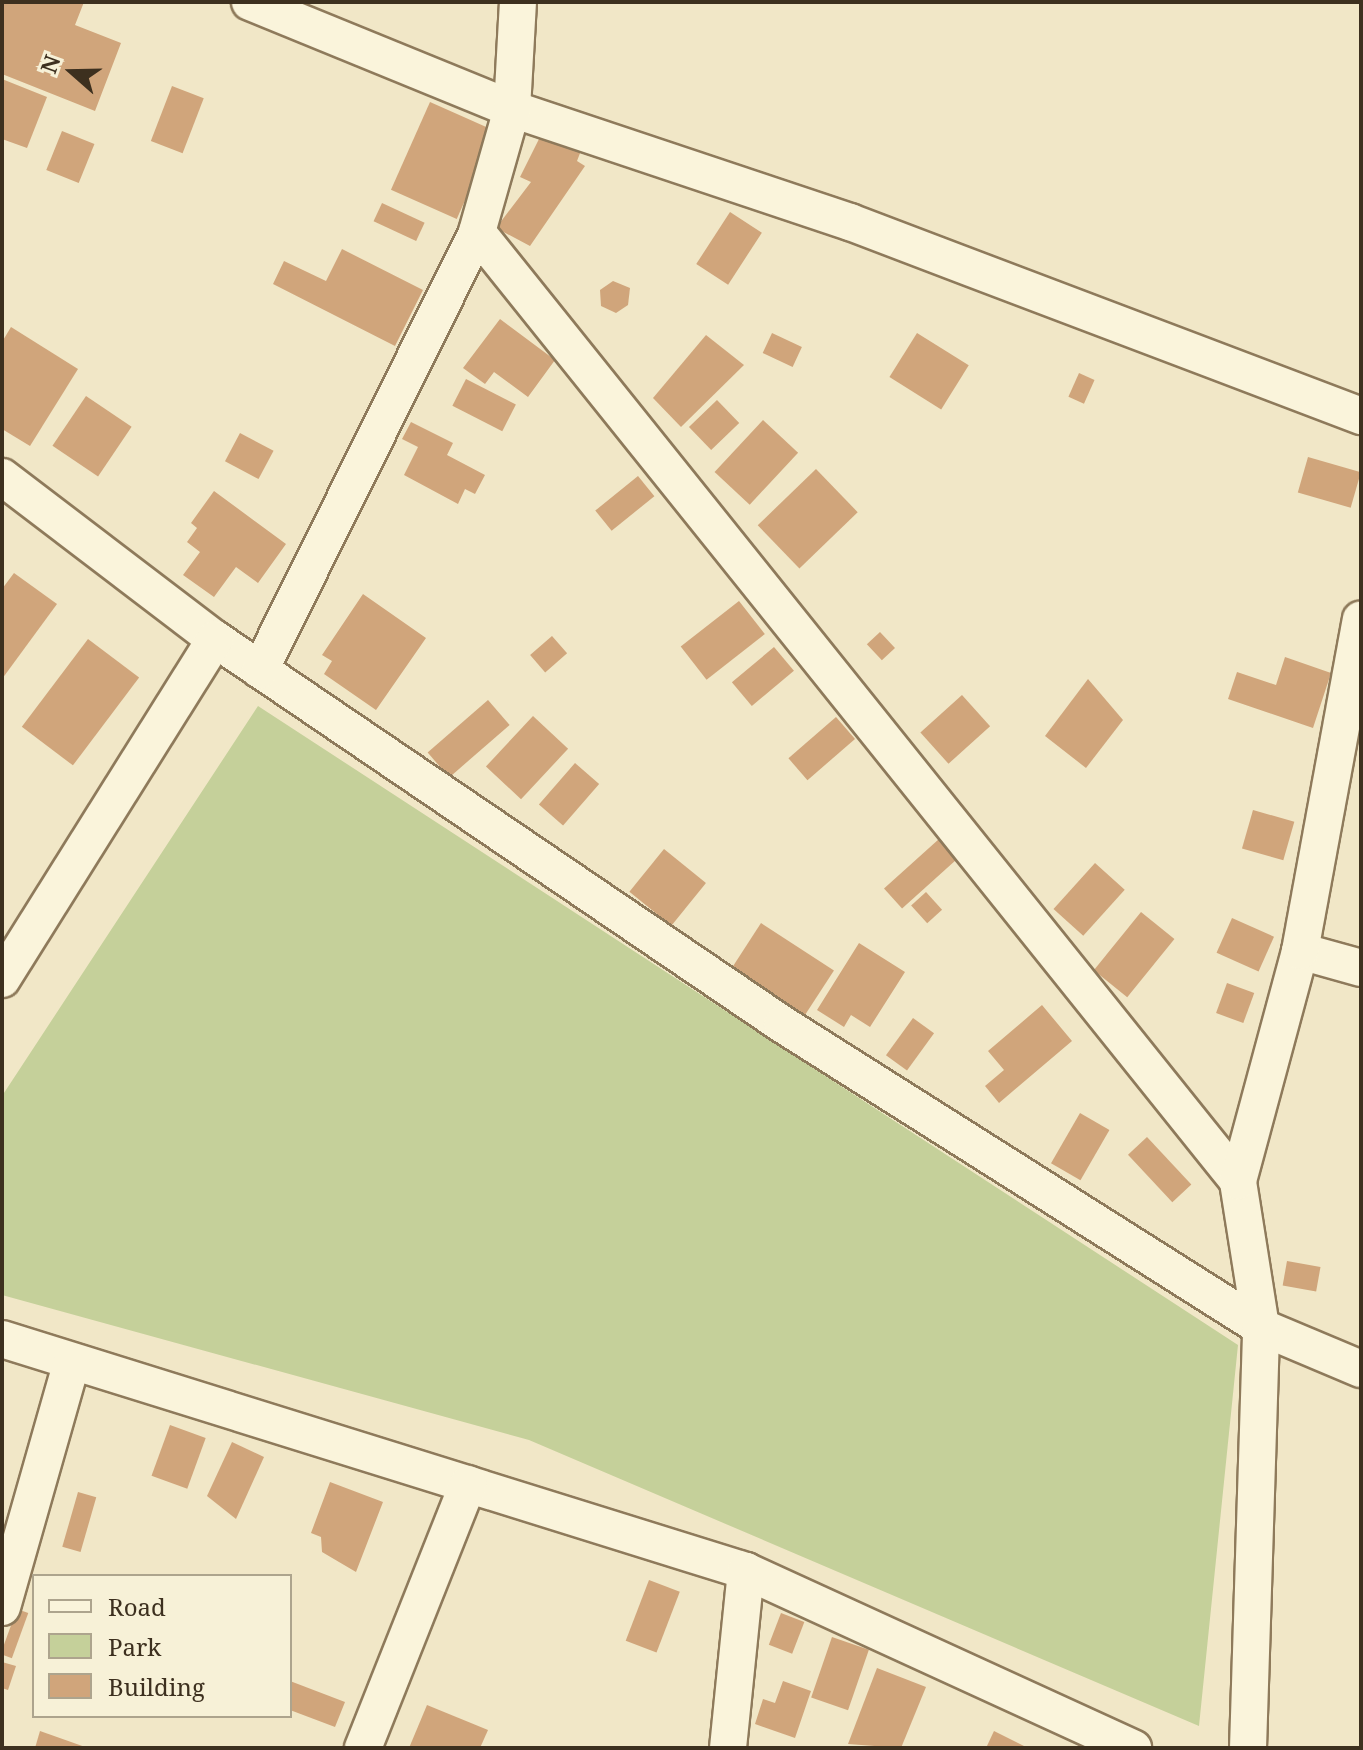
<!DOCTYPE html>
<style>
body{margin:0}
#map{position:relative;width:1363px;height:1750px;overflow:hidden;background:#f1e7c7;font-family:"Noto Serif",serif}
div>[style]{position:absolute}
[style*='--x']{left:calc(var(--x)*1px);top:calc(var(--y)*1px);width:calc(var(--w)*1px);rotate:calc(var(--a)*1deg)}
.green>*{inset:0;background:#c5d09a}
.building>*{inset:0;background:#d0a57b;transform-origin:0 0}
.roads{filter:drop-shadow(2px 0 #8e7a5b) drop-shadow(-2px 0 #8e7a5b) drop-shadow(0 2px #8e7a5b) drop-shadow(0 -2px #8e7a5b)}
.street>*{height:36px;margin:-18px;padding:0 18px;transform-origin:18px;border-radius:18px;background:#faf4db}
span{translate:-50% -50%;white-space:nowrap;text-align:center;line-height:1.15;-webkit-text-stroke:6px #f7f1d7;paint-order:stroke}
.frame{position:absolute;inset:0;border:4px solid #3d301f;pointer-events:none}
.legend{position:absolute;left:32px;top:1574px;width:260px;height:144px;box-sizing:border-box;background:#f7f1d7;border:2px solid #ada48d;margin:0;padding:10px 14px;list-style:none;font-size:24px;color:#3d301f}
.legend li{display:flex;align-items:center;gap:16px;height:40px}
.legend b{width:40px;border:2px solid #ada48d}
.north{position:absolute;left:32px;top:32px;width:80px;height:80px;-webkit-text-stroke:6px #f7f1d7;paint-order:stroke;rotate:290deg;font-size:22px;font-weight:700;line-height:32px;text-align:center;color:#3d301f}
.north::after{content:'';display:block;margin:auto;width:28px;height:36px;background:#3d301f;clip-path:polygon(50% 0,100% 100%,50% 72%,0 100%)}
</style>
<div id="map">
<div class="green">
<div style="clip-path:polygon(258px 706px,1238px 1345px,1199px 1726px,529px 1440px,2px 1295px,2px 1096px)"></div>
</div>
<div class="building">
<div style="clip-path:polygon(2px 2px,84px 2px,75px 25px,121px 43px,95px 111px,2px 74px)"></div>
<div style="clip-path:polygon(2px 79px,47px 97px,27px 148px,2px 139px)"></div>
<div style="left:172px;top:86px;width:34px;height:59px;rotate:21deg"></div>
<div style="left:430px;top:102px;width:72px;height:96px;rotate:24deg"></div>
<div style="left:62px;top:131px;width:35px;height:42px;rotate:22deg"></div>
<div style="clip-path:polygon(542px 133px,582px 148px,577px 161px,585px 166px,530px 246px,496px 228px,531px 182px,520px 177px)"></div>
<div style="left:382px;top:203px;width:47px;height:20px;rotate:25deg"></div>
<div style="left:730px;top:212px;width:38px;height:62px;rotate:33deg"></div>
<div style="clip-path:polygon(342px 249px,423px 290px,395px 346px,273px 284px,284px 261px,326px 281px)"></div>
<div style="clip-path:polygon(613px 281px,630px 288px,628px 305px,616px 313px,601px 306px,600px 290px)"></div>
<div style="clip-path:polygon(500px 319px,555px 360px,528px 397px,494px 372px,485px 384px,463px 368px)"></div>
<div style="clip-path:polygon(11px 327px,78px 369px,30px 446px,2px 429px,2px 342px)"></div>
<div style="left:772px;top:333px;width:33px;height:22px;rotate:25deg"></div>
<div style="left:917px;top:333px;width:61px;height:52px;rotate:32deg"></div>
<div style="clip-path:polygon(706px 335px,744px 365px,681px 427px,653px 398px)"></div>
<div style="left:1079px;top:373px;width:17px;height:26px;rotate:24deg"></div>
<div style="left:466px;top:379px;width:56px;height:30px;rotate:27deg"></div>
<div style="left:86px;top:396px;width:55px;height:60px;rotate:34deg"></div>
<div style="left:717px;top:400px;width:32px;height:39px;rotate:46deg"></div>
<div style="left:763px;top:420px;width:48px;height:71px;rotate:43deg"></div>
<div style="clip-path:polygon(411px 422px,453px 443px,447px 455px,485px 475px,475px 494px,465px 489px,458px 504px,404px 475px,418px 447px,402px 439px)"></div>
<div style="left:240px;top:433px;width:38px;height:32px;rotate:28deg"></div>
<div style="left:1308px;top:457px;width:55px;height:37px;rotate:16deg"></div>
<div style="left:816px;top:469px;width:60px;height:81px;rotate:46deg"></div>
<div style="left:638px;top:476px;width:26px;height:55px;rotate:51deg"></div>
<div style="clip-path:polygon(214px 491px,286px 544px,258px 583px,236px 567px,214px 597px,183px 575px,200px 552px,187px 542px,197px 528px,191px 523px)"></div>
<div style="clip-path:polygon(14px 573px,57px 604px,2px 679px,2px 589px)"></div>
<div style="clip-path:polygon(363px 594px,426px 638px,376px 710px,324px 674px,332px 661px,322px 655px)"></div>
<div style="left:739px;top:601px;width:42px;height:74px;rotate:52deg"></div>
<div style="left:880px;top:632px;width:22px;height:18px;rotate:47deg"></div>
<div style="left:552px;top:636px;width:23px;height:29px;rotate:49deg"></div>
<div style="left:88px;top:639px;width:64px;height:110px;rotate:37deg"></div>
<div style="left:774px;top:647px;width:31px;height:55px;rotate:50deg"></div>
<div style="clip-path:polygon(1285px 657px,1331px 673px,1313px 728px,1228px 699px,1237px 672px,1276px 685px)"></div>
<div style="clip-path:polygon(1088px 679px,1123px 720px,1086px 768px,1045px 736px)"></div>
<div style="left:962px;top:695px;width:42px;height:56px;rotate:48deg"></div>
<div style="left:488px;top:700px;width:33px;height:80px;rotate:49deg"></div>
<div style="left:533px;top:716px;width:48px;height:69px;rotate:43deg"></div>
<div style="left:836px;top:717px;width:29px;height:63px;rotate:49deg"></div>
<div style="left:575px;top:763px;width:32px;height:55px;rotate:41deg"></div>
<div style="left:1253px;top:810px;width:43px;height:40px;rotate:16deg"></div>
<div style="left:939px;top:839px;width:27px;height:74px;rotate:48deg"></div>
<div style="left:664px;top:849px;width:54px;height:55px;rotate:39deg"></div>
<div style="left:1095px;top:863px;width:40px;height:62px;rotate:42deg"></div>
<div style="left:926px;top:892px;width:24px;height:20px;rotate:48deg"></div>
<div style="left:1141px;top:912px;width:43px;height:75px;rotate:39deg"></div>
<div style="left:1232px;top:918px;width:46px;height:38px;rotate:24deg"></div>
<div style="left:761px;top:923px;width:87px;height:55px;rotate:33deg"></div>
<div style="clip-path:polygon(859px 943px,905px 972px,870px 1027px,851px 1015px,844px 1027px,817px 1010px)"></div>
<div style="left:1227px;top:983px;width:29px;height:32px;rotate:20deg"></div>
<div style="clip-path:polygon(1042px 1005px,1072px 1041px,999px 1103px,985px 1086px,1004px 1070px,988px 1051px)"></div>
<div style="left:913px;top:1018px;width:26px;height:46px;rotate:36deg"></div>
<div style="left:1080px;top:1113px;width:34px;height:58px;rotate:30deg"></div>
<div style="left:1147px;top:1137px;width:65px;height:26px;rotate:47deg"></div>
<div style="left:1287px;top:1261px;width:34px;height:25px;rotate:10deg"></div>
<div style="left:170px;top:1425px;width:38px;height:54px;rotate:20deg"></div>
<div style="clip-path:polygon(232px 1442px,264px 1457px,236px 1519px,207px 1496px)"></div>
<div style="clip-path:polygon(330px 1482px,383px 1502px,356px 1572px,322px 1552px,321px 1537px,311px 1533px)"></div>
<div style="left:78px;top:1492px;width:19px;height:57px;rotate:16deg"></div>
<div style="left:649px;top:1580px;width:33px;height:65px;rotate:21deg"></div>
<div style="left:17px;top:1609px;width:12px;height:48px;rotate:20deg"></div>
<div style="left:781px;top:1613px;width:25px;height:34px;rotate:21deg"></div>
<div style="left:832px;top:1637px;width:39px;height:64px;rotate:19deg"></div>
<div style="clip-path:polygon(2px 1662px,16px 1666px,8px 1690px,2px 1688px)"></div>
<div style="clip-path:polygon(877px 1668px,926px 1687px,901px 1748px,848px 1744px)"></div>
<div style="clip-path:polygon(290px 1681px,345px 1702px,335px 1727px,290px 1710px)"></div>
<div style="clip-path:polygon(783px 1681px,811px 1691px,795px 1738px,755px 1724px,763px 1699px,775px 1703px)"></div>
<div style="clip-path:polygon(427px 1705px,488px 1730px,480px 1748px,409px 1748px)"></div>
<div style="clip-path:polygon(40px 1731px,88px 1748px,35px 1748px)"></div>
<div style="clip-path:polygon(994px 1731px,1028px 1748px,986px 1748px)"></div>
</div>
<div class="roads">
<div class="street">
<div style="--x:250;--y:2;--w:283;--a:22.2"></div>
<div style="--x:512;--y:109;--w:356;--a:18.5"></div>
<div style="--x:850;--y:222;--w:547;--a:20.79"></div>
<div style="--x:477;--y:232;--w:1216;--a:51.27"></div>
<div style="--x:2;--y:477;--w:268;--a:37.3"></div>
<div style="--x:215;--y:639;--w:685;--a:34.18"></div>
<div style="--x:782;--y:1024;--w:567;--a:32.32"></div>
<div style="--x:1261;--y:1327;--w:108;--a:22.8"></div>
<div style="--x:260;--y:670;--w:489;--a:-63.6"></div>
<div style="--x:477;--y:232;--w:128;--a:-74.1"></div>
<div style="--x:512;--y:109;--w:107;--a:-86.8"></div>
<div style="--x:1300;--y:951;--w:63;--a:15.6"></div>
<div style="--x:2;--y:979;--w:401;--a:-57.9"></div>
<div style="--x:2;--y:1339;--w:779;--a:17.32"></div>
<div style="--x:746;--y:1571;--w:426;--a:24.6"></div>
<div style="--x:2;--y:1607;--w:255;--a:-74.1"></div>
<div style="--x:363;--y:1748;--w:284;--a:-68.3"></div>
<div style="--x:728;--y:1748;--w:178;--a:-84.2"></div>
<div style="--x:1248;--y:1748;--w:421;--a:-88.2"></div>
<div style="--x:1261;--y:1327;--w:148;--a:-99"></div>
<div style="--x:1238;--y:1181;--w:238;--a:-74.9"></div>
<div style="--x:1300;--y:951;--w:337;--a:-79.6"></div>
</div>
</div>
<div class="frame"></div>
<ul class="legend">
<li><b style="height:10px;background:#faf4db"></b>Road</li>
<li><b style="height:22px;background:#c5d09a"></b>Park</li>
<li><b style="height:22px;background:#d0a57b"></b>Building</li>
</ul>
<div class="north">N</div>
</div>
